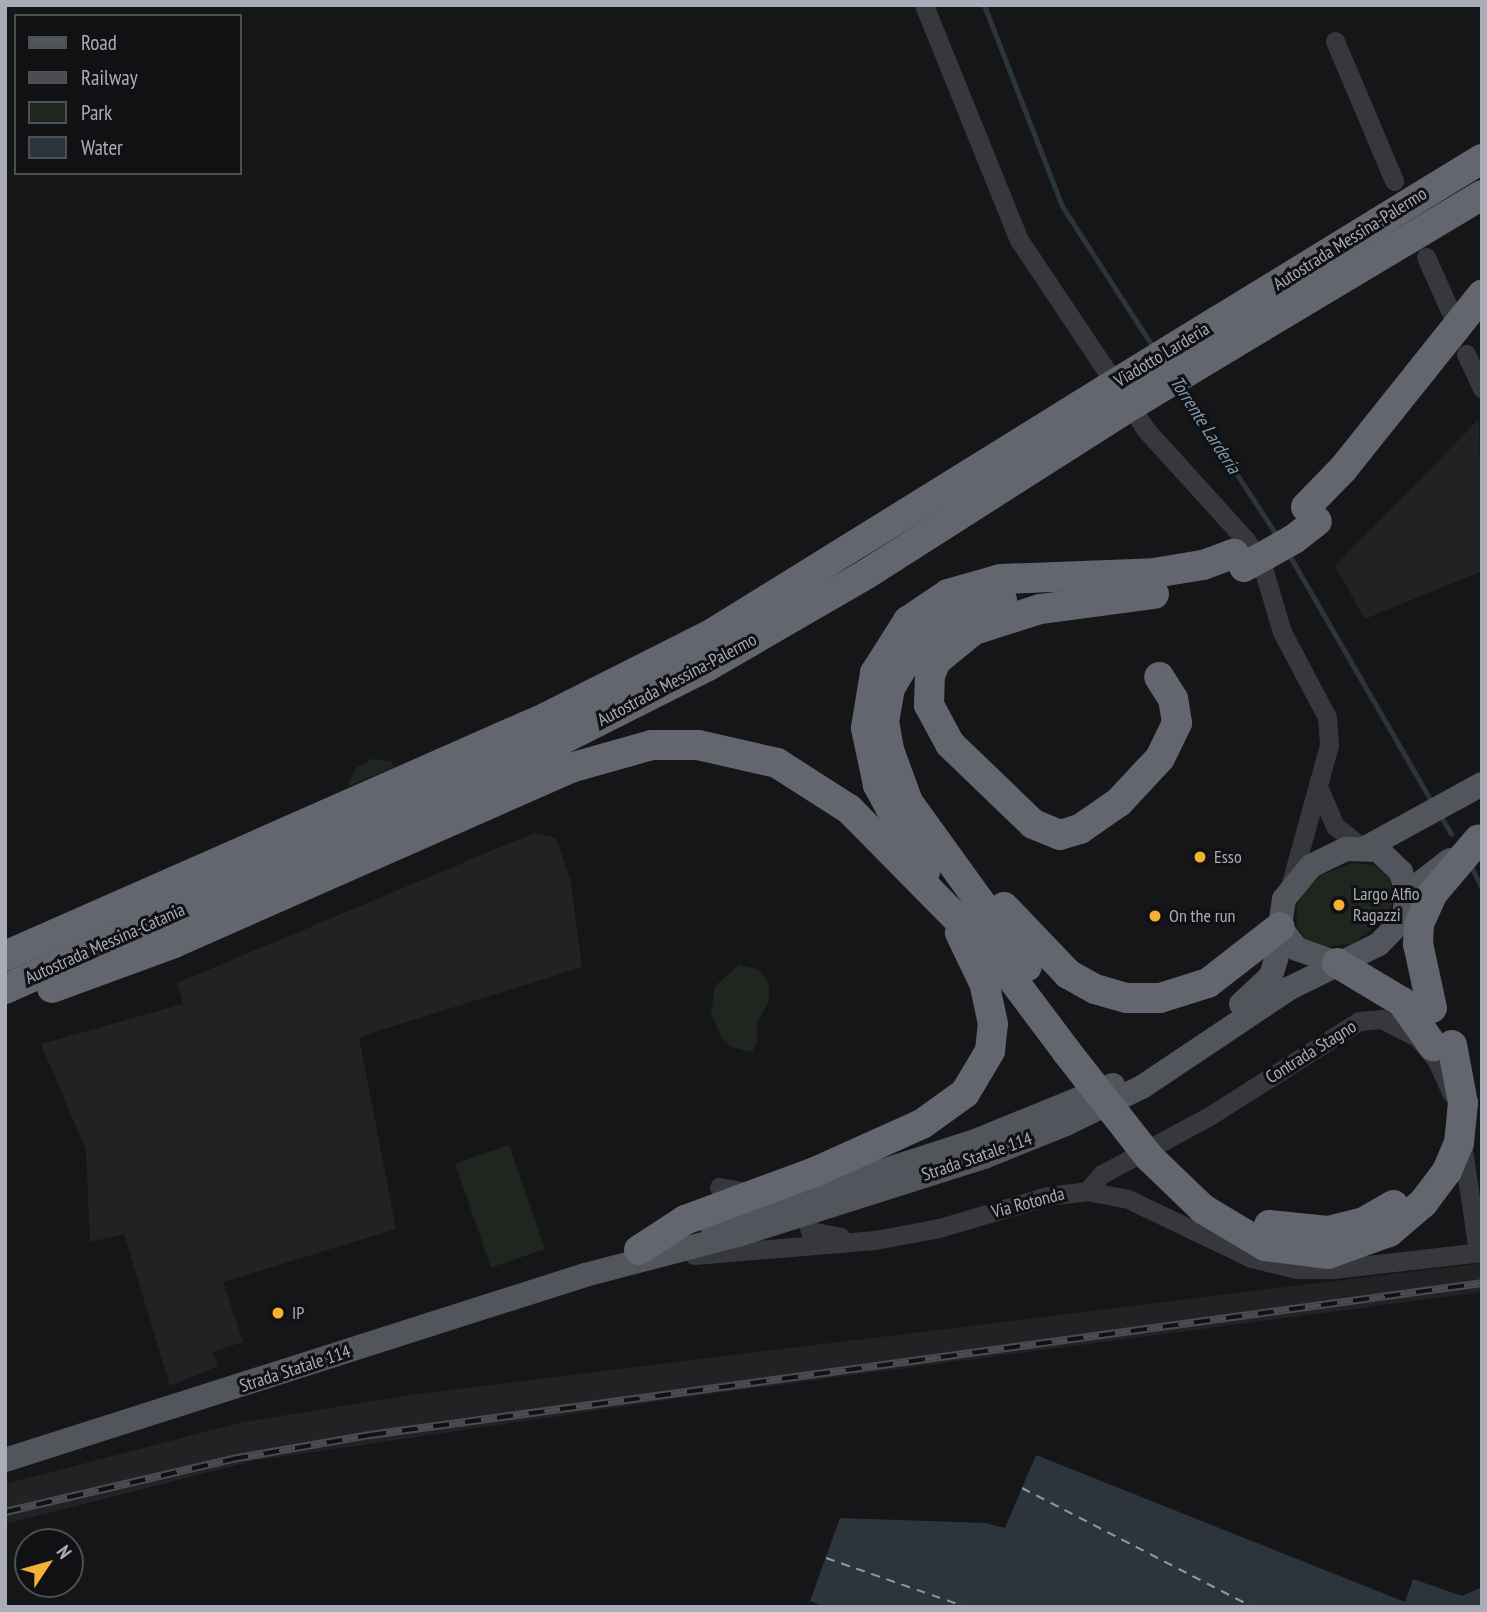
<!DOCTYPE html>
<style>
body{margin:0}
#map{position:relative;width:1487px;height:1612px;overflow:hidden;background:#161618;font-family:"PT Sans Narrow",sans-serif}
div>[style]{position:absolute}
[style*='--x']{left:calc(var(--x)*1px);top:calc(var(--y)*1px);width:calc(var(--w)*1px);rotate:calc(var(--a)*1deg)}
.built>*{inset:0;background:#222225}
.green>*{inset:0;background:#1e261f;transform-origin:0 0}
.water>*{inset:0;background:#2c353c}
.stream>*{height:5px;margin:-2.5px;padding:0 2.5px;transform-origin:2.5px;border-radius:2.5px;background:#2c353c}
.ferry>*{height:2px;margin-top:-1px;transform-origin:0;background:repeating-linear-gradient(90deg,#7f9bb3 0 9px,transparent 0 16px)}
.minor>*{height:19px;margin:-9.5px;padding:0 9.5px;transform-origin:9.5px;border-radius:9.5px;background:#37383d}
.major>*{height:24px;margin:-12px;padding:0 12px;transform-origin:12px;border-radius:12px;background:#53555c}
.highway>*{height:30px;margin:-15px;padding:0 15px;transform-origin:15px;border-radius:15px;background:#63666e}
.rail>*{height:8px;margin-top:-4px;transform-origin:0;background:repeating-linear-gradient(90deg,#111113 0 16px,#4a4c52 0 32px);box-sizing:border-box;border-block:2px solid #4a4c52}
.highway-bridge>*{height:30px;margin:-15px;padding:0 15px;transform-origin:15px;border-radius:15px;background:#63666e}
.dots>*{width:19px;height:19px;translate:-50% -50%;box-sizing:border-box;border:4px solid #111113;border-radius:50%}
span{translate:-50% -50%;white-space:nowrap;text-align:center;line-height:1.15;-webkit-text-stroke:6px #111113;paint-order:stroke}
.street-label{font-size:18px;color:#a8adb8}
.poi-label{font-size:18px;color:#a8adb8}
.left{translate:0 -50%;text-align:left}
.water-label{font-size:19px;color:#7f9bb3;font-style:italic}
.frame{position:absolute;inset:0;border:7px solid #a8adb8;pointer-events:none}
.legend{position:absolute;left:14px;top:14px;width:228px;height:161px;box-sizing:border-box;background:#111113;border:2px solid #4d4f55;margin:0;padding:9px 12px;list-style:none;font-size:21px;color:#a8adb8}
.legend li{display:flex;align-items:center;gap:14px;height:35px}
.legend b{width:35px;border:2px solid #4d4f55}
.north{position:absolute;left:14px;top:1528px;width:70px;height:70px;box-sizing:border-box;background:#111113;border:2px solid #4d4f55;border-radius:50%;rotate:54deg;font-size:19px;font-weight:700;line-height:28px;text-align:center;color:#a8adb8}
.north::after{content:'';display:block;margin:auto;width:24px;height:32px;background:#f2b134;clip-path:polygon(50% 0,100% 100%,50% 72%,0 100%)}
</style>
<div id="map">
<div class="built">
<div style="clip-path:polygon(1479px 419px,1482px 571px,1365px 619px,1335px 566px)"></div>
<div style="clip-path:polygon(534px 833px,556px 838px,571px 883px,582px 967px,359px 1037px,396px 1229px,223px 1282px,243px 1342px,212px 1352px,218px 1366px,170px 1386px,124px 1234px,90px 1242px,86px 1150px,41px 1044px,183px 1004px,177px 983px)"></div>
<div style="clip-path:polygon(1482px 1263px,1482px 1292px,710px 1394px,253px 1461px,5px 1524px,5px 1484px,243px 1422px,416px 1394px)"></div>
</div>
<div class="green">
<div style="clip-path:polygon(372px 759px,391px 761px,394px 767px,347px 787px,356px 768px)"></div>
<div style="clip-path:polygon(1352px 863px,1373px 865px,1390px 879px,1393px 902px,1387px 916px,1354px 943px,1327px 947px,1307px 941px,1296px 925px,1297px 905px,1305px 890px,1316px 877px)"></div>
<div style="clip-path:polygon(739px 965px,757px 969px,769px 983px,769px 1001px,757px 1023px,757px 1042px,752px 1052px,731px 1047px,722px 1039px,711px 1013px,715px 986px)"></div>
<div style="left:509px;top:1145px;width:110px;height:57px;rotate:71deg"></div>
</div>
<div class="water">
<div style="clip-path:polygon(1036px 1455px,1405px 1602px,1413px 1579px,1462px 1596px,1482px 1587px,1482px 1607px,825px 1607px,810px 1601px,840px 1518px,986px 1523px,1005px 1528px)"></div>
</div>
<div class="stream">
<div style="--x:984;--y:5;--w:216;--a:68.8"></div>
<div style="--x:1062;--y:206;--w:170;--a:57.2"></div>
<div style="--x:1179;--y:386;--w:179;--a:56.8"></div>
<div style="--x:1288;--y:553;--w:288;--a:60"></div>
<div style="--x:1439;--y:813;--w:24;--a:60"></div>
<div style="--x:1470;--y:864;--w:28;--a:64"></div>
</div>
<div class="ferry">
<div style="--x:1022;--y:1488;--w:260;--a:27.3"></div>
<div style="--x:826;--y:1558;--w:148;--a:19.3"></div>
</div>
<div class="minor">
<div style="--x:924;--y:5;--w:253;--a:68"></div>
<div style="--x:1019;--y:240;--w:230;--a:56.2"></div>
<div style="--x:1147;--y:431;--w:147;--a:47.8"></div>
<div style="--x:1246;--y:540;--w:33;--a:59"></div>
<div style="--x:1263;--y:568;--w:67;--a:73.5"></div>
<div style="--x:1282;--y:632;--w:96;--a:62.1"></div>
<div style="--x:1327;--y:717;--w:28;--a:86"></div>
<div style="--x:1329;--y:745;--w:147;--a:105.4"></div>
<div style="--x:1335;--y:41;--w:152;--a:67.1"></div>
<div style="--x:1426;--y:257;--w:61;--a:65.9"></div>
<div style="--x:1466;--y:354;--w:38;--a:65"></div>
<div style="--x:1319;--y:789;--w:40;--a:66.6"></div>
<div style="--x:1335;--y:826;--w:34;--a:38"></div>
<div style="--x:1462;--y:1143;--w:110;--a:81.6"></div>
<div style="--x:719;--y:1187;--w:36;--a:10"></div>
<div style="--x:1087;--y:1191;--w:23;--a:-49"></div>
<div style="--x:1102;--y:1174;--w:124;--a:-28.4"></div>
<div style="--x:1211;--y:1115;--w:175;--a:-32.4"></div>
<div style="--x:1359;--y:1021;--w:23;--a:-5"></div>
<div style="--x:1382;--y:1019;--w:41;--a:27.8"></div>
<div style="--x:1418;--y:1038;--w:30;--a:50"></div>
<div style="--x:1437;--y:1061;--w:35;--a:66"></div>
<div style="--x:805;--y:1213;--w:19;--a:74"></div>
<div style="--x:810;--y:1231;--w:31;--a:11"></div>
<div style="--x:694;--y:1255;--w:182;--a:-4.7"></div>
<div style="--x:875;--y:1240;--w:65;--a:-10.6"></div>
<div style="--x:939;--y:1228;--w:114;--a:-16.4"></div>
<div style="--x:1048;--y:1196;--w:39;--a:-7"></div>
<div style="--x:1087;--y:1191;--w:42;--a:11"></div>
<div style="--x:1128;--y:1199;--w:136;--a:25.6"></div>
<div style="--x:1251;--y:1258;--w:46;--a:13.7"></div>
<div style="--x:1296;--y:1269;--w:37;--a:0"></div>
<div style="--x:1333;--y:1269;--w:150;--a:-6.5"></div>
</div>
<div class="major">
<div style="--x:1367;--y:847;--w:131;--a:-28.7"></div>
<div style="--x:1337;--y:963;--w:42;--a:-160.7"></div>
<div style="--x:1297;--y:949;--w:28;--a:-128"></div>
<div style="--x:1280;--y:927;--w:28;--a:-82"></div>
<div style="--x:1284;--y:899;--w:43;--a:-50.7"></div>
<div style="--x:1311;--y:866;--w:39;--a:-26"></div>
<div style="--x:1346;--y:849;--w:32;--a:2"></div>
<div style="--x:1378;--y:850;--w:32;--a:44"></div>
<div style="--x:1401;--y:872;--w:24;--a:75"></div>
<div style="--x:1407;--y:895;--w:12;--a:99"></div>
<div style="--x:1241;--y:1004;--w:41;--a:-43"></div>
<div style="--x:1271;--y:976;--w:42;--a:-73.3"></div>
<div style="--x:712;--y:1226;--w:276;--a:-17.9"></div>
<div style="--x:975;--y:1141;--w:149;--a:-22.1"></div>
<div style="--x:5;--y:1460;--w:609;--a:-17.69"></div>
<div style="--x:585;--y:1275;--w:158;--a:-14.7"></div>
<div style="--x:738;--y:1235;--w:258;--a:-17.6"></div>
<div style="--x:984;--y:1157;--w:88;--a:-21.9"></div>
<div style="--x:1066;--y:1124;--w:85;--a:-26"></div>
<div style="--x:1142;--y:1087;--w:178;--a:-33.8"></div>
<div style="--x:1290;--y:988;--w:99;--a:-26.3"></div>
<div style="--x:1379;--y:944;--w:28;--a:-46"></div>
<div style="--x:1398;--y:924;--w:50;--a:-59.8"></div>
<div style="--x:1423;--y:881;--w:34;--a:-38"></div>
</div>
<div class="highway">
<div style="--x:1219;--y:320;--w:308;--a:-31.5"></div>
<div style="--x:1233;--y:344;--w:290;--a:-30.9"></div>
<div style="--x:1306;--y:507;--w:53;--a:-45.8"></div>
<div style="--x:1343;--y:469;--w:223;--a:-51.4"></div>
<div style="--x:1154;--y:594;--w:115;--a:172.5"></div>
<div style="--x:1040;--y:609;--w:69;--a:162.3"></div>
<div style="--x:974;--y:630;--w:49;--a:140.8"></div>
<div style="--x:936;--y:661;--w:15;--a:113"></div>
<div style="--x:930;--y:675;--w:30;--a:92"></div>
<div style="--x:929;--y:705;--w:44;--a:61.7"></div>
<div style="--x:950;--y:744;--w:115;--a:43.9"></div>
<div style="--x:1033;--y:824;--w:29;--a:22"></div>
<div style="--x:1060;--y:835;--w:21;--a:-17"></div>
<div style="--x:1080;--y:829;--w:47;--a:-34.7"></div>
<div style="--x:1119;--y:802;--w:60;--a:-47"></div>
<div style="--x:1160;--y:758;--w:39;--a:-64"></div>
<div style="--x:1177;--y:723;--w:24;--a:-99"></div>
<div style="--x:1173;--y:699;--w:26;--a:-122"></div>
<div style="--x:1002;--y:600;--w:49;--a:160.8"></div>
<div style="--x:956;--y:616;--w:49;--a:144.1"></div>
<div style="--x:916;--y:645;--w:50;--a:121.2"></div>
<div style="--x:890;--y:688;--w:34;--a:100"></div>
<div style="--x:884;--y:721;--w:29;--a:80"></div>
<div style="--x:889;--y:750;--w:55;--a:69.9"></div>
<div style="--x:908;--y:802;--w:203;--a:54.2"></div>
<div style="--x:925;--y:872;--w:99;--a:-118.4"></div>
<div style="--x:878;--y:785;--w:58;--a:-101.9"></div>
<div style="--x:866;--y:728;--w:56;--a:-80.7"></div>
<div style="--x:875;--y:673;--w:62;--a:-57.6"></div>
<div style="--x:908;--y:621;--w:48;--a:-34"></div>
<div style="--x:948;--y:594;--w:55;--a:-15.8"></div>
<div style="--x:1001;--y:579;--w:153;--a:-2.2"></div>
<div style="--x:1154;--y:573;--w:50;--a:-9.3"></div>
<div style="--x:1203;--y:565;--w:33;--a:-20"></div>
<div style="--x:1004;--y:907;--w:93;--a:46.3"></div>
<div style="--x:1068;--y:974;--w:31;--a:29"></div>
<div style="--x:1095;--y:989;--w:32;--a:16"></div>
<div style="--x:1126;--y:998;--w:34;--a:0"></div>
<div style="--x:1160;--y:998;--w:50;--a:-17.4"></div>
<div style="--x:1208;--y:983;--w:91;--a:-37.9"></div>
<div style="--x:5;--y:956;--w:592;--a:-23.8"></div>
<div style="--x:547;--y:717;--w:186;--a:-26.8"></div>
<div style="--x:713;--y:633;--w:461;--a:-31.8"></div>
<div style="--x:1337;--y:963;--w:76;--a:31"></div>
<div style="--x:1402;--y:1002;--w:54;--a:54.8"></div>
<div style="--x:52;--y:988;--w:130;--a:-20.2"></div>
<div style="--x:174;--y:943;--w:433;--a:-23.8"></div>
<div style="--x:570;--y:768;--w:85;--a:-15.7"></div>
<div style="--x:652;--y:745;--w:46;--a:0"></div>
<div style="--x:698;--y:745;--w:81;--a:12.8"></div>
<div style="--x:777;--y:763;--w:85;--a:32.6"></div>
<div style="--x:849;--y:809;--w:212;--a:45.4"></div>
<div style="--x:998;--y:960;--w:115;--a:53.1"></div>
<div style="--x:5;--y:989;--w:603;--a:-24.1"></div>
<div style="--x:555;--y:743;--w:171;--a:-26.7"></div>
<div style="--x:708;--y:666;--w:181;--a:-30.1"></div>
<div style="--x:865;--y:575;--w:305;--a:-32.5"></div>
<div style="--x:1432;--y:1008;--w:66;--a:-102.3"></div>
<div style="--x:1418;--y:944;--w:20;--a:-87"></div>
<div style="--x:1419;--y:924;--w:34;--a:-66"></div>
<div style="--x:1433;--y:893;--w:70;--a:-49.7"></div>
<div style="--x:639;--y:1250;--w:55;--a:-33.1"></div>
<div style="--x:685;--y:1220;--w:139;--a:-20.3"></div>
<div style="--x:815;--y:1172;--w:117;--a:-24.2"></div>
<div style="--x:922;--y:1124;--w:53;--a:-35.8"></div>
<div style="--x:965;--y:1093;--w:49;--a:-59.2"></div>
<div style="--x:990;--y:1051;--w:27;--a:-84"></div>
<div style="--x:993;--y:1024;--w:40;--a:-102"></div>
<div style="--x:985;--y:985;--w:58;--a:-115.7"></div>
</div>
<div class="rail">
<div style="--x:5;--y:1512;--w:233;--a:-13.1"></div>
<div style="--x:232;--y:1459;--w:140;--a:-9.9"></div>
<div style="--x:370;--y:1435;--w:1122;--a:-7.78"></div>
</div>
<div class="highway-bridge">
<div style="--x:1105;--y:390;--w:134;--a:-31.6"></div>
<div style="--x:1122;--y:411;--w:130;--a:-31.1"></div>
<div style="--x:1244;--y:567;--w:57;--a:-29.2"></div>
<div style="--x:1294;--y:539;--w:29;--a:-38"></div>
<div style="--x:1067;--y:1052;--w:133;--a:52"></div>
<div style="--x:1149;--y:1157;--w:75;--a:43.9"></div>
<div style="--x:1203;--y:1209;--w:72;--a:30.8"></div>
<div style="--x:1265;--y:1246;--w:64;--a:7.2"></div>
<div style="--x:1328;--y:1254;--w:65;--a:-19.8"></div>
<div style="--x:1389;--y:1232;--w:45;--a:-40.5"></div>
<div style="--x:1423;--y:1203;--w:40;--a:-53"></div>
<div style="--x:1447;--y:1171;--w:30;--a:-67"></div>
<div style="--x:1459;--y:1143;--w:40;--a:-84.3"></div>
<div style="--x:1463;--y:1103;--w:59;--a:-100.7"></div>
<div style="--x:1269;--y:1225;--w:59;--a:5.8"></div>
<div style="--x:1328;--y:1231;--w:37;--a:-14"></div>
<div style="--x:1364;--y:1222;--w:34;--a:-30"></div>
</div>
<div class="dots">
<div style="left:1200px;top:857px;background:#f2b134"></div>
<div style="left:1339px;top:905px;background:#f2b134"></div>
<div style="left:1155px;top:916px;background:#f2b134"></div>
<div style="left:278px;top:1313px;background:#f2b134"></div>
</div>
<div class="street-label">
<span style="left:1350px;top:239px;rotate:-32deg">Autostrada Messina-Palermo</span>
<span style="left:1162px;top:355px;rotate:-31deg">Viadotto Larderia</span>
<span style="left:677px;top:680px;rotate:-28deg">Autostrada Messina-Palermo</span>
<span style="left:105px;top:944px;rotate:-24deg">Autostrada Messina-Catania</span>
<span style="left:1311px;top:1052px;rotate:-32deg">Contrada Stagno</span>
<span style="left:977px;top:1157px;rotate:-19deg">Strada Statale 114</span>
<span style="left:1028px;top:1203px;rotate:-15deg">Via Rotonda</span>
<span style="left:295px;top:1369px;rotate:-18deg">Strada Statale 114</span>
</div>
<div class="poi-label">
<span class="left" style="left:1214px;top:857px">Esso</span>
<span class="left" style="left:1353px;top:905px">Largo Alfio<br>Ragazzi</span>
<span class="left" style="left:1169px;top:916px">On the run</span>
<span class="left" style="left:292px;top:1313px">IP</span>
</div>
<div class="water-label">
<span style="left:1205px;top:425px;rotate:57deg">Torrente Larderia</span>
</div>
<div class="frame"></div>
<ul class="legend">
<li><b style="height:9px;background:#53555c"></b>Road</li>
<li><b style="height:9px;background:#4a4c52"></b>Railway</li>
<li><b style="height:19px;background:#1e261f"></b>Park</li>
<li><b style="height:19px;background:#2c353c"></b>Water</li>
</ul>
<div class="north">N</div>
</div>
